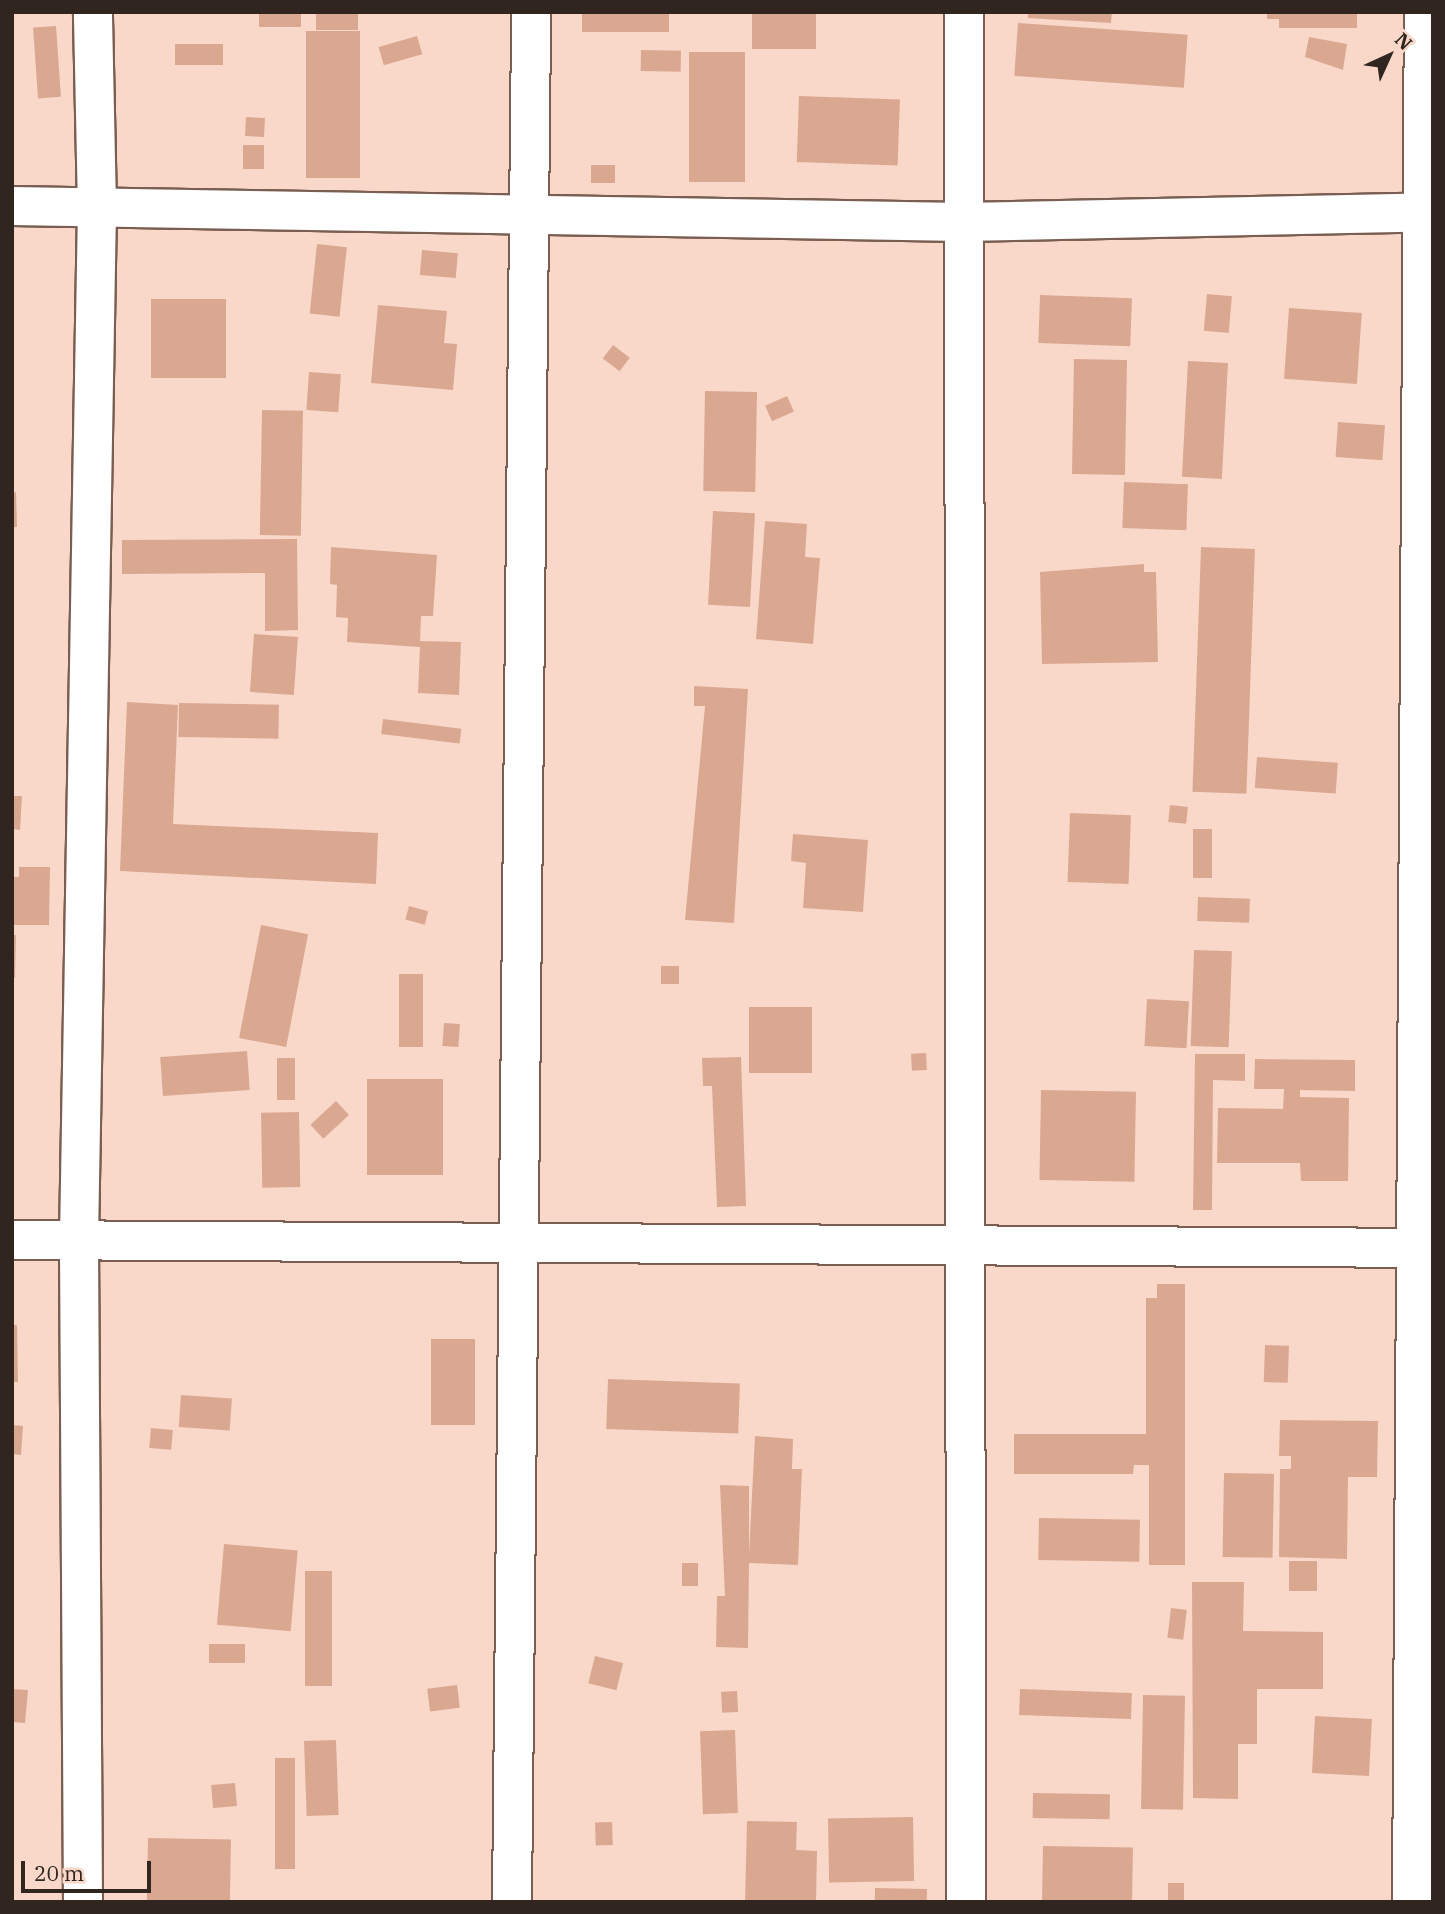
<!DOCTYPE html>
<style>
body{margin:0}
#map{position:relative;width:1445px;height:1914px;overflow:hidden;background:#f9d8ca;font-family:"IBM Plex Serif",serif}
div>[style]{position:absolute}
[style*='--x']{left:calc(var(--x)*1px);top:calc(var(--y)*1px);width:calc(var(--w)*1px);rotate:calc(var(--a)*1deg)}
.building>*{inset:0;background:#daa891;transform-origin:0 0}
.roads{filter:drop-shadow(2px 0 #7a5e52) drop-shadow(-2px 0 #7a5e52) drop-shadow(0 2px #7a5e52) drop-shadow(0 -2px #7a5e52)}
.street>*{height:38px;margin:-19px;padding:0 19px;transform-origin:19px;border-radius:19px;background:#fff}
span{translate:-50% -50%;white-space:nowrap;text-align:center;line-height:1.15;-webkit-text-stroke:6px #f9d8ca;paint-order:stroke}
.frame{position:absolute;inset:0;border:14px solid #31251f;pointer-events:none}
.north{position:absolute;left:1354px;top:21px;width:70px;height:70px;-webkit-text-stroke:5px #f9d8ca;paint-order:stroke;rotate:45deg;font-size:19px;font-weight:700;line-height:28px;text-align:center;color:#31251f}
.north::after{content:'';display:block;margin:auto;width:24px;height:32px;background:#31251f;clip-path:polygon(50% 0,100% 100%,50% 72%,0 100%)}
.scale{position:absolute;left:21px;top:1861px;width:130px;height:32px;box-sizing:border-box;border:4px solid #31251f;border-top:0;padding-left:9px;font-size:21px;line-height:24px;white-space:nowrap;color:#31251f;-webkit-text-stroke:5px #f9d8ca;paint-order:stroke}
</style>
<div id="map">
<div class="building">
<div style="left:259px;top:12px;width:42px;height:15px"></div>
<div style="left:316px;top:12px;width:42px;height:18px"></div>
<div style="left:582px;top:12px;width:87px;height:20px"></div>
<div style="left:752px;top:12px;width:64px;height:37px"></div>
<div style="clip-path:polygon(1028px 12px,1112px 12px,1111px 23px,1028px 18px)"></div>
<div style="clip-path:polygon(1267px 12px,1357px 12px,1357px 28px,1279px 28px,1279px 19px,1267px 19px)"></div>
<div style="left:1018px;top:23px;width:170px;height:53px;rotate:4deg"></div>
<div style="left:56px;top:26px;width:71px;height:23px;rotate:86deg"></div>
<div style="left:306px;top:31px;width:54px;height:147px"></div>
<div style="left:417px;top:36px;width:19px;height:40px;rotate:74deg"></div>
<div style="clip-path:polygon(1309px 37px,1347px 44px,1343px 70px,1305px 57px)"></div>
<div style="left:175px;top:44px;width:48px;height:21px"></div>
<div style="left:641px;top:50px;width:40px;height:21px;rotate:1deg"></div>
<div style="left:689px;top:52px;width:56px;height:130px"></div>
<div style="left:799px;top:96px;width:101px;height:66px;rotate:2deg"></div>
<div style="left:246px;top:117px;width:19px;height:19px;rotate:3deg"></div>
<div style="left:243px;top:145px;width:21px;height:24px"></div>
<div style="left:591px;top:165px;width:24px;height:18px"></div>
<div style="left:317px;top:244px;width:30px;height:70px;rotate:6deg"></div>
<div style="left:422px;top:250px;width:36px;height:25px;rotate:5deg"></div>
<div style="left:1207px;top:294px;width:25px;height:37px;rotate:5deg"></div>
<div style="left:1040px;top:295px;width:92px;height:48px;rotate:2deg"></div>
<div style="left:151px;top:299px;width:75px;height:79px"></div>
<div style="clip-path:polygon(378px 305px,447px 311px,444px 343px,457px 344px,453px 390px,371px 383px)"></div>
<div style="left:1289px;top:308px;width:73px;height:71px;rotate:4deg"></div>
<div style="left:613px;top:345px;width:21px;height:17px;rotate:37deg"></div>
<div style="left:1074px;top:359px;width:53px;height:115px;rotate:1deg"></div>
<div style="left:1188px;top:361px;width:40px;height:116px;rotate:3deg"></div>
<div style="left:309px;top:372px;width:32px;height:38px;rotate:4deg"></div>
<div style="left:705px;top:391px;width:52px;height:100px;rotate:1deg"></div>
<div style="left:787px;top:396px;width:17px;height:24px;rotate:66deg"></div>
<div style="left:262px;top:410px;width:41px;height:125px;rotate:1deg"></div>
<div style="left:1338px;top:422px;width:47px;height:35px;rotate:4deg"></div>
<div style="left:1124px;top:482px;width:64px;height:46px;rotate:2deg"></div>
<div style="clip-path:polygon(16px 492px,17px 527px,12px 527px,12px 493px)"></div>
<div style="left:713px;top:511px;width:42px;height:94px;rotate:3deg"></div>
<div style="clip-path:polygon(765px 521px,807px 524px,805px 557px,820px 558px,813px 644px,756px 639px)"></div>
<div style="clip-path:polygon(297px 539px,298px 630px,265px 631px,265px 573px,122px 574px,122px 540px)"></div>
<div style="clip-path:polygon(331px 547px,437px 555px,433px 616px,421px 616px,420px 641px,461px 642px,459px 695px,418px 693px,420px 647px,347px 642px,348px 618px,336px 617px,337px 585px,330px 584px)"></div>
<div style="left:1201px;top:547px;width:54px;height:245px;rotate:2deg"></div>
<div style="clip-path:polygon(1144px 564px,1144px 572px,1156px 572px,1158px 662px,1042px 664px,1040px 572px)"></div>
<div style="left:254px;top:634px;width:44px;height:58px;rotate:4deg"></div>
<div style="clip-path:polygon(694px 686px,748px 689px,734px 923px,685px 920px,705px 706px,694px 706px)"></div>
<div style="clip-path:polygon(127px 702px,178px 705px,173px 824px,378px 833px,376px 884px,120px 871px)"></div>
<div style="left:179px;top:703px;width:100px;height:34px;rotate:1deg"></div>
<div style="left:383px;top:719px;width:79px;height:15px;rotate:7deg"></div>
<div style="left:1257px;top:757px;width:81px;height:31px;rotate:4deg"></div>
<div style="clip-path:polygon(12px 796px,22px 796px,20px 830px,12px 829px)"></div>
<div style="left:1170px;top:805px;width:18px;height:17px;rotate:6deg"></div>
<div style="left:1070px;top:813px;width:61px;height:69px;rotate:2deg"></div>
<div style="left:1193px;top:829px;width:19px;height:49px"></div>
<div style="clip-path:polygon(793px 834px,868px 840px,863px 912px,803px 908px,806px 863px,791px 861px)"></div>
<div style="clip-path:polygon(19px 867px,50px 867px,49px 925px,12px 925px,12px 877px,19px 877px)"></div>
<div style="left:1198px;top:897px;width:52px;height:24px;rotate:2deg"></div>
<div style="left:409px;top:906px;width:20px;height:14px;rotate:15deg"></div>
<div style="left:261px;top:925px;width:48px;height:115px;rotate:11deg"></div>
<div style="clip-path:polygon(12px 935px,16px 935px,15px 978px,12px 978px)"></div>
<div style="left:1194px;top:950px;width:38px;height:96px;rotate:2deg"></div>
<div style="left:661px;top:966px;width:18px;height:18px"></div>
<div style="left:399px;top:974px;width:24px;height:73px"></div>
<div style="left:1147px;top:999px;width:42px;height:47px;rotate:3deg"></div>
<div style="left:812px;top:1007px;width:66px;height:63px;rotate:90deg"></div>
<div style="left:444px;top:1023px;width:16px;height:23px;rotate:4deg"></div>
<div style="left:247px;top:1051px;width:39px;height:87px;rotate:86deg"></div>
<div style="left:926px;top:1053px;width:17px;height:15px;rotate:87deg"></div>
<div style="clip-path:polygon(1195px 1054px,1245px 1054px,1245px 1081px,1213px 1080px,1212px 1210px,1193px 1210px)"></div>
<div style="clip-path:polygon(741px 1057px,746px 1206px,717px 1207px,712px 1086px,703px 1086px,702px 1058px)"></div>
<div style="left:277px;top:1058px;width:18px;height:42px"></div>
<div style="clip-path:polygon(1255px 1059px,1355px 1060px,1355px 1091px,1300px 1090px,1300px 1097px,1349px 1098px,1348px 1181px,1301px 1181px,1300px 1163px,1217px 1163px,1218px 1108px,1283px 1109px,1284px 1089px,1254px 1089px)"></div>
<div style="left:367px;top:1079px;width:76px;height:96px"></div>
<div style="left:1041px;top:1090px;width:95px;height:90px;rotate:1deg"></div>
<div style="left:336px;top:1101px;width:19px;height:35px;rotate:47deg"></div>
<div style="left:299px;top:1112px;width:75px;height:38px;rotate:89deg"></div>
<div style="clip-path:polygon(1157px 1284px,1185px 1284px,1185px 1565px,1149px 1565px,1149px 1465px,1134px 1465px,1133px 1474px,1014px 1474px,1014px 1434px,1146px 1434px,1146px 1298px,1157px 1298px)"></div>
<div style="clip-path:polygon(12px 1325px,17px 1325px,18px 1382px,12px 1382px)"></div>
<div style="left:431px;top:1339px;width:44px;height:86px"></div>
<div style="left:1265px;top:1345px;width:24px;height:37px;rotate:2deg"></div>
<div style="left:608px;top:1379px;width:132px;height:50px;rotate:2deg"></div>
<div style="left:181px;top:1395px;width:51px;height:32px;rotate:4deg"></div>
<div style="clip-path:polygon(1280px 1420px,1378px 1421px,1377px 1477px,1348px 1477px,1347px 1559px,1279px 1557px,1280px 1469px,1291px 1469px,1291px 1456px,1279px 1456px)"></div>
<div style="clip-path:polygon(12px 1425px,23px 1426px,21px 1455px,12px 1454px)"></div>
<div style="left:151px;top:1428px;width:22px;height:20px;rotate:5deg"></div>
<div style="clip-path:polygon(755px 1436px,793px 1439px,792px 1469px,802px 1469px,798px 1565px,749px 1563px,748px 1648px,716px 1647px,717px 1596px,725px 1596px,720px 1485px,749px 1486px,749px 1554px)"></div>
<div style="left:1224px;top:1473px;width:50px;height:84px;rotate:1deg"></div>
<div style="left:1039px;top:1518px;width:101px;height:42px;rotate:1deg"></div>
<div style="left:224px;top:1544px;width:74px;height:81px;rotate:5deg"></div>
<div style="left:1289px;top:1561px;width:28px;height:30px"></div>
<div style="left:682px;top:1563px;width:16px;height:23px"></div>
<div style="left:305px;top:1571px;width:27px;height:115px"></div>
<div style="clip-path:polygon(1192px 1582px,1244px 1582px,1243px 1631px,1323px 1632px,1323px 1689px,1257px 1689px,1257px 1744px,1238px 1744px,1238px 1799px,1193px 1798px)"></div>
<div style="left:1171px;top:1608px;width:16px;height:30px;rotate:7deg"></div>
<div style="left:245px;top:1644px;width:19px;height:36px;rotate:90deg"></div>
<div style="left:595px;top:1656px;width:29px;height:28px;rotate:14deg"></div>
<div style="left:457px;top:1685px;width:23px;height:30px;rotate:83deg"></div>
<div style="clip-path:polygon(12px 1689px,28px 1690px,25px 1723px,12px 1722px)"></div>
<div style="left:1020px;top:1689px;width:112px;height:26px;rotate:2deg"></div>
<div style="left:737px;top:1691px;width:21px;height:16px;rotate:87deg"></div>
<div style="left:1143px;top:1695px;width:42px;height:114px;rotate:1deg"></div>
<div style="left:1315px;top:1716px;width:57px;height:57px;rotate:3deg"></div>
<div style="left:735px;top:1730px;width:83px;height:35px;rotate:88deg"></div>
<div style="left:336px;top:1740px;width:75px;height:32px;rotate:88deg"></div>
<div style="left:275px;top:1758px;width:20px;height:111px"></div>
<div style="left:235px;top:1783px;width:23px;height:24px;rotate:85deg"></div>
<div style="left:1033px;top:1793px;width:77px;height:25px;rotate:1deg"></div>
<div style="left:913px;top:1817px;width:64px;height:85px;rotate:89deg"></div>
<div style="clip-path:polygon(747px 1821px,797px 1822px,796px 1850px,817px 1851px,816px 1902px,745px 1902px)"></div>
<div style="left:612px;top:1822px;width:23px;height:17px;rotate:88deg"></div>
<div style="left:148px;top:1838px;width:83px;height:64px;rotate:1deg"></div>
<div style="left:1043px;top:1846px;width:90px;height:56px;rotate:1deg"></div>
<div style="left:1168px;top:1883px;width:16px;height:19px"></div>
<div style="left:875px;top:1888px;width:52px;height:14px;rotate:1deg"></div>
</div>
<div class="roads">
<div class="street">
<div style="--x:964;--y:12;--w:1890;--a:89.94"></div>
<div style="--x:12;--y:206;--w:951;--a:0.96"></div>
<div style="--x:963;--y:222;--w:470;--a:-1.2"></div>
<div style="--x:12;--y:1240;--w:1421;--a:0.32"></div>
<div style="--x:83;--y:1902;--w:663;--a:-90.35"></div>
<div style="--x:79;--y:1239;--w:1031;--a:-89"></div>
<div style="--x:97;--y:208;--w:196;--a:-91.2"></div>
<div style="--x:512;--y:1902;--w:1890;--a:-89.42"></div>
<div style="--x:1412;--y:1902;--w:1890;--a:-89.64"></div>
</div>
</div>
<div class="frame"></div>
<div class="north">N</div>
<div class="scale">20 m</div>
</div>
